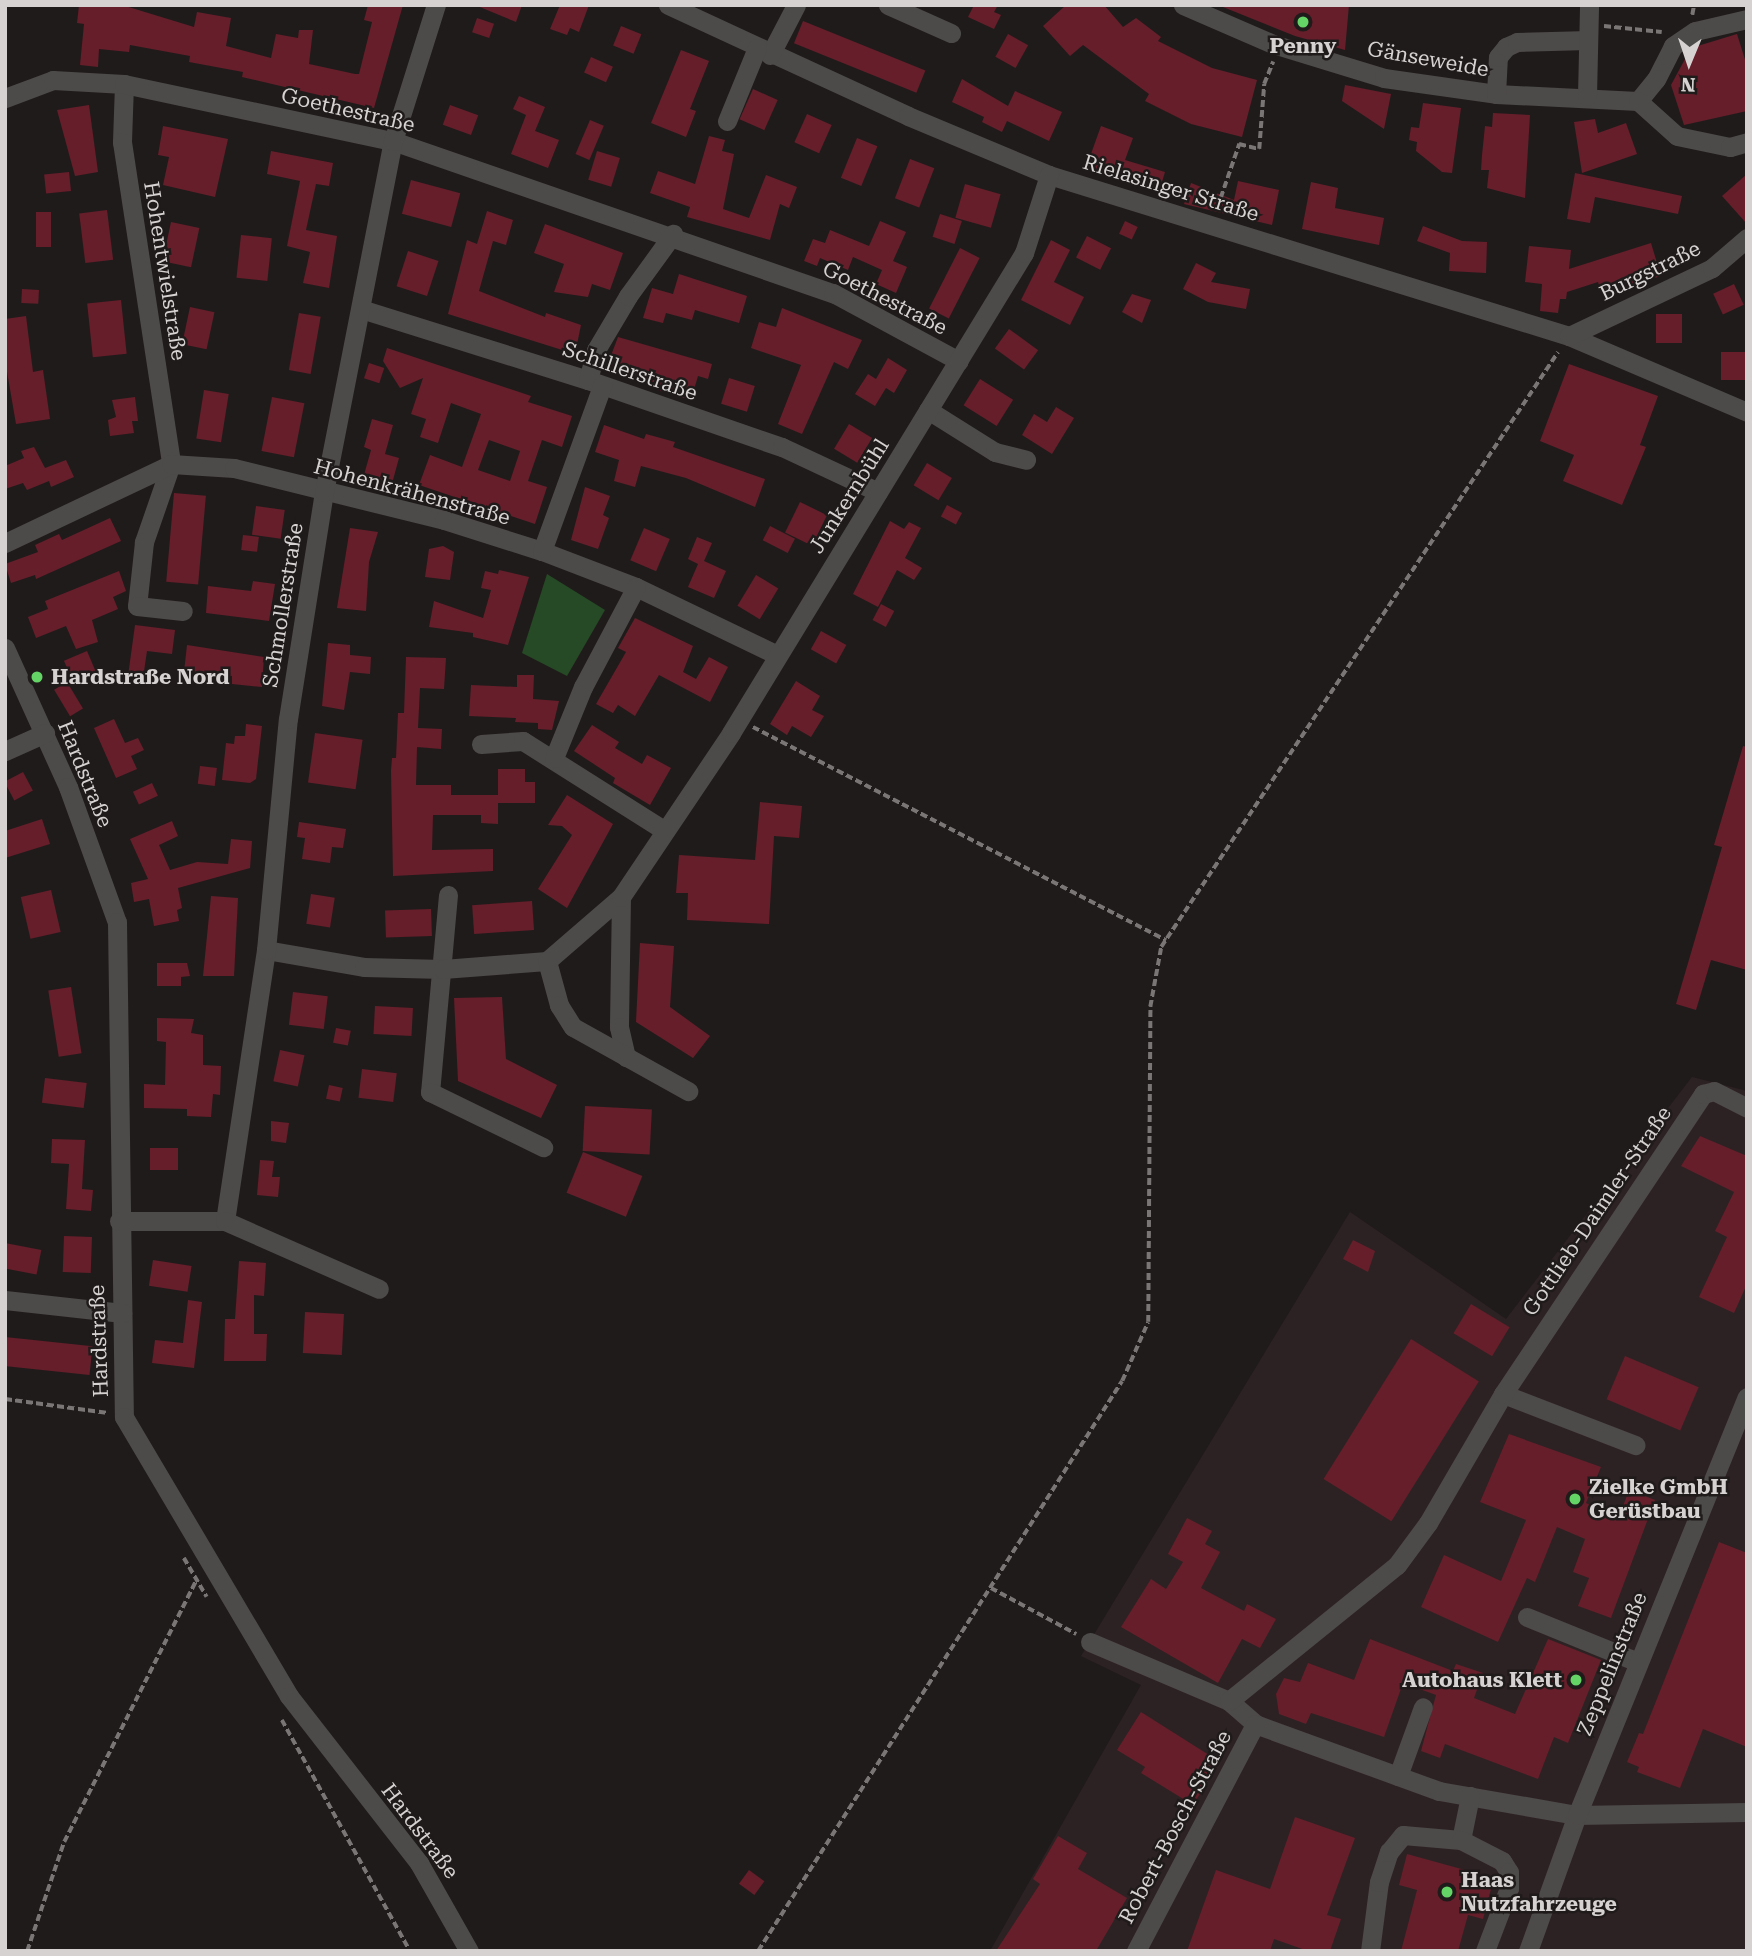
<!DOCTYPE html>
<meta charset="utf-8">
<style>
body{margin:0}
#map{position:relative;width:1752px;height:1956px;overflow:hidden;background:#201b1b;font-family:"Roboto Serif",serif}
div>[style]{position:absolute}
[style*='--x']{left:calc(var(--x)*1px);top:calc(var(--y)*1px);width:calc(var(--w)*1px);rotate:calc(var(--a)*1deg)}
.built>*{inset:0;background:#2d2223}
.green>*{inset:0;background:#254a25}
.building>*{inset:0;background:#651e2a;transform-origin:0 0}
.path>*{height:3.5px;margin-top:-1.75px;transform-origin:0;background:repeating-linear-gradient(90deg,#7a7676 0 7px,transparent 0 10.5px)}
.minor>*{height:19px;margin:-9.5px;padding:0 9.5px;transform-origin:9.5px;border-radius:9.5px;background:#4d4a4a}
.dots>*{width:19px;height:19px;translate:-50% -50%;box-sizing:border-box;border:4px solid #201b1b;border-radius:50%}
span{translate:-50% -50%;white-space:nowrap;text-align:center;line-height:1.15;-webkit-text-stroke:5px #201b1b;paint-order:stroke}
.poi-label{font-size:21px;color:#d6d2d2;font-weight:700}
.left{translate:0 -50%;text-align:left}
.right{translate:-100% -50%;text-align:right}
.street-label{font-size:21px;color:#d6d2d2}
.frame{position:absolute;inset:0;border:7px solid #d6d2d2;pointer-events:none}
.north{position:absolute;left:1654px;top:28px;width:70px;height:70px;-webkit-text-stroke:5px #201b1b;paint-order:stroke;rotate:182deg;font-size:19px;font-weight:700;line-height:28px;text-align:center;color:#d6d2d2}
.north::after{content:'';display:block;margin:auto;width:24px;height:32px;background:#d6d2d2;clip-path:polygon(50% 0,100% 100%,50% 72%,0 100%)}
</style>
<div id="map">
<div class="built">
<div style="clip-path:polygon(1692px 1077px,1747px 1091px,1747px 1951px,990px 1951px,1141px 1685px,1081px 1656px,1350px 1212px,1506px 1319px)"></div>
</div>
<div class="green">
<div style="clip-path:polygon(547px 574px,605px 610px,567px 676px,522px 653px)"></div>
</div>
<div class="building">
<div style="clip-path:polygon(79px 5px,122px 5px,194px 27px,197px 12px,231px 18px,226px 46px,271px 58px,276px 34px,298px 38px,299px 30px,313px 30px,309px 64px,355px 74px,359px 74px,372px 22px,364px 20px,368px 5px,403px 5px,374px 108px,242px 77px,243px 72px,189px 62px,190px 56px,130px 45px,129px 52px,99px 49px,98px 67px,80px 65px,84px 24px,77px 23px)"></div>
<div style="clip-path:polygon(475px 5px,522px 5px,516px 22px)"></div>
<div style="clip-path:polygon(560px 5px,589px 5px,579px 32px,570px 28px,567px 35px,550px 29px)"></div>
<div style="clip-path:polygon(974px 5px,998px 5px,994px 12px,1001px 15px,994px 29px,968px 17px)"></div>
<div style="clip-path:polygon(1066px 5px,1104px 5px,1123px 27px,1136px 18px,1161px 37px,1158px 41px,1212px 68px,1257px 80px,1242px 137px,1191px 124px,1145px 101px,1149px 94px,1083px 45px,1070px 56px,1043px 26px)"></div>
<div style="clip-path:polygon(1218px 5px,1349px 5px,1345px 50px,1295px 36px)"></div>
<div style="left:477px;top:18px;width:18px;height:15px;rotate:19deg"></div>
<div style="left:803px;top:21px;width:132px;height:24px;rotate:22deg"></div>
<div style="left:621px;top:26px;width:22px;height:21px;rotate:22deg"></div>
<div style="left:1008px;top:34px;width:23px;height:26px;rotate:29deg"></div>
<div style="clip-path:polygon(1737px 34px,1747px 66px,1747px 111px,1684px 125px,1671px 85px,1691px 48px)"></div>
<div style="clip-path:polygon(681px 50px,709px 61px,690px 109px,696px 111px,686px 137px,651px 123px)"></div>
<div style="left:591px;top:57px;width:24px;height:17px;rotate:24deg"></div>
<div style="clip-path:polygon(962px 79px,1008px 106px,1015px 91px,1062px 112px,1049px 141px,1007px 121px,1002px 132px,982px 122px,984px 117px,952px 102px)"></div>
<div style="clip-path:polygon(1345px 85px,1391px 94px,1384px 129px,1342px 101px)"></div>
<div style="left:753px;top:89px;width:27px;height:33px;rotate:24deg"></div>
<div style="clip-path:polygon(519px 96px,545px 107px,535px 131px,559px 140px,548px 168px,511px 154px,526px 115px,513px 109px)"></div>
<div style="clip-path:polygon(1423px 103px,1461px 108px,1452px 173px,1442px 172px,1416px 151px,1417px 142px,1409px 140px,1411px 127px,1419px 128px)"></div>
<div style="clip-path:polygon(89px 105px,98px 172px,75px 176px,57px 110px)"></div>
<div style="left:450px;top:105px;width:30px;height:21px;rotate:20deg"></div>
<div style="clip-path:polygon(1493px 113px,1530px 115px,1525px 198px,1487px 188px,1489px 170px,1481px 170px,1482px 155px,1485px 126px,1492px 127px)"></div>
<div style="left:807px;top:114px;width:27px;height:31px;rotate:24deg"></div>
<div style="clip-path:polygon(1595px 119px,1598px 133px,1626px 123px,1637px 154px,1582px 173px,1574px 122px)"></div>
<div style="left:590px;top:120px;width:15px;height:37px;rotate:23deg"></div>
<div style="clip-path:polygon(163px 126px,228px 139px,215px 197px,163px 185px,169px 157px,158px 155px)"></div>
<div style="clip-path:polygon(1101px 126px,1133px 138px,1125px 160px,1165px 172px,1159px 192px,1087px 165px)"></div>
<div style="clip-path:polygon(709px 136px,725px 140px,722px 151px,734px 154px,723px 209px,749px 218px,766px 175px,797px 187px,789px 208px,780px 204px,770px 240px,687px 217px,690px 207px,650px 193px,658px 171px,695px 184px)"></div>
<div style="left:857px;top:138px;width:22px;height:43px;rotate:22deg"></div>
<div style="clip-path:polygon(271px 151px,333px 163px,329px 186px,316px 184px,306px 230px,337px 236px,329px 288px,303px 283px,310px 252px,287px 246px,300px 181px,267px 174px)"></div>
<div style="left:597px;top:151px;width:24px;height:30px;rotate:17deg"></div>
<div style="left:910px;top:159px;width:26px;height:42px;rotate:21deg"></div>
<div style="left:69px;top:172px;width:19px;height:25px;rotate:84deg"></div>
<div style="clip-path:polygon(1575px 173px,1682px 196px,1678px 214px,1595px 197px,1590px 223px,1567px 219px)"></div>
<div style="clip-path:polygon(1747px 174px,1747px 224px,1722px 196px)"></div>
<div style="left:411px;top:180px;width:51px;height:35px;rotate:15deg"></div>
<div style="clip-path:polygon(1238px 181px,1279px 190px,1272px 225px,1184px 204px,1191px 183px,1234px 200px)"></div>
<div style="clip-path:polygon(1311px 182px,1338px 188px,1335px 208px,1384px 218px,1379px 245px,1302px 229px)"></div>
<div style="left:965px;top:184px;width:37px;height:35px;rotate:16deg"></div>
<div style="left:107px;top:210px;width:50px;height:28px;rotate:83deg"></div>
<div style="clip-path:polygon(487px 211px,513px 220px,506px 245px,493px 241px,479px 291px,545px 317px,546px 313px,581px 325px,575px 354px,448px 314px,467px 240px,477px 244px)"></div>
<div style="left:51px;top:212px;width:35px;height:15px;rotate:90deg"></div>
<div style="left:940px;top:214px;width:23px;height:24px;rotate:18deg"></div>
<div style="clip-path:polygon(880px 221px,906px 232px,893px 261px,907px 267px,896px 293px,876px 284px,882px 270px,853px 257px,848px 270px,820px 258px,817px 266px,804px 261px,813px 239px,825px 243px,830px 230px,869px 246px)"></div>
<div style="left:1125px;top:221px;width:14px;height:14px;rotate:25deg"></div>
<div style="left:171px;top:222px;width:29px;height:40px;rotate:12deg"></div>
<div style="clip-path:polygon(545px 224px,623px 253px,610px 290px,592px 284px,588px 297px,554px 292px,564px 264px,534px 253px)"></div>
<div style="clip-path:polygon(1423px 226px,1462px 241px,1487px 242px,1486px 273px,1449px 271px,1450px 253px,1417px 241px)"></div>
<div style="left:241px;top:235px;width:31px;height:43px;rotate:6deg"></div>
<div style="left:1087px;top:236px;width:27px;height:24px;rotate:27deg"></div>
<div style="clip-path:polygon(1051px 240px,1070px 250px,1054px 282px,1084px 297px,1070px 325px,1021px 300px)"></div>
<div style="clip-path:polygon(1651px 243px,1661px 276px,1602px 295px,1598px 282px,1567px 292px,1566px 299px,1560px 299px,1558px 313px,1540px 311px,1542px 284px,1525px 282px,1529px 246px,1571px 250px,1569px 269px)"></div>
<div style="left:960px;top:248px;width:22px;height:68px;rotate:27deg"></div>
<div style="left:408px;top:251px;width:32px;height:37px;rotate:18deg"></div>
<div style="clip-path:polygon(1196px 263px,1216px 273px,1211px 282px,1250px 289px,1246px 309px,1208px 302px,1183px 289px)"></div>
<div style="clip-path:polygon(679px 274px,747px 296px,739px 323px,695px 310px,692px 320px,666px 313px,663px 323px,643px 318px,652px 288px,673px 294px)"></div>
<div style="left:1734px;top:284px;width:23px;height:23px;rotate:65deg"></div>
<div style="left:22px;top:289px;width:17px;height:14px;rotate:3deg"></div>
<div style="clip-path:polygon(1132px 294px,1151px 300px,1142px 323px,1122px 312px)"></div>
<div style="left:121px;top:300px;width:54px;height:34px;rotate:84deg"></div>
<div style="left:190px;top:307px;width:25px;height:38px;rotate:12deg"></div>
<div style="clip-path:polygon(782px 308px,862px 340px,848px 369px,834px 362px,802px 434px,778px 424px,801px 365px,751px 348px,759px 322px,776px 327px)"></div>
<div style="left:299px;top:313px;width:22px;height:58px;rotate:10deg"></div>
<div style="left:1656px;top:314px;width:26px;height:29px"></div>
<div style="clip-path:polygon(26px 316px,33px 372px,43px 370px,50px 419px,16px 424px,5px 360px,5px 319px)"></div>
<div style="left:1009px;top:329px;width:36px;height:24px;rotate:36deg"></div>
<div style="clip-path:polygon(618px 337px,712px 364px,708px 379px,698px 376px,691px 400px,657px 390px,659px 384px,607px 366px)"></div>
<div style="clip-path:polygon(evenodd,387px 348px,531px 396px,528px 402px,572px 416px,562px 447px,542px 440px,528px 481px,547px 487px,535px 524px,419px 485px,430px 455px,462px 467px,481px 414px,451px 403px,438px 443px,420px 437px,426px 419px,411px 414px,423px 378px,400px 388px,383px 361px,387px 348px,489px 440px,520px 451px,510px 481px,478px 470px,489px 440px)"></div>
<div style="left:1721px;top:352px;width:26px;height:28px"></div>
<div style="clip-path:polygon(888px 358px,907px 370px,894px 393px,886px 388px,875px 406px,855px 394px,868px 374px,876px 379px)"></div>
<div style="left:369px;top:363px;width:16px;height:16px;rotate:18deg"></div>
<div style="clip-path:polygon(1569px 364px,1658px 396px,1640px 445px,1646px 447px,1622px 505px,1563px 481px,1574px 455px,1540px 441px)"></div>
<div style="left:729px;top:378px;width:27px;height:27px;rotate:17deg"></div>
<div style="left:980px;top:379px;width:39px;height:31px;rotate:32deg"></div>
<div style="left:204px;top:390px;width:25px;height:49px;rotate:9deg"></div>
<div style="clip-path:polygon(135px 397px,138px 421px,132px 421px,134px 433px,110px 436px,108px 420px,116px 417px,112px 400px)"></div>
<div style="left:272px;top:397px;width:33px;height:55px;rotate:11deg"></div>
<div style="clip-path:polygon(1056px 407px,1074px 418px,1052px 454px,1022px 435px,1034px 414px,1047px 422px)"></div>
<div style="clip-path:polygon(372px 419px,393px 425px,385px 454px,399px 458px,393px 480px,385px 478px,382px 488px,362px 482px,371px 450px,364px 447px)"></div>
<div style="left:849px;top:424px;width:27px;height:29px;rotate:31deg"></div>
<div style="clip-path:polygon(604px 425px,644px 439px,646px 434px,675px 442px,673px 447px,765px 479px,755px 507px,686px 478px,641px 466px,635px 487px,614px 481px,619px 460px,595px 452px)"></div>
<div style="clip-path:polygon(34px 447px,45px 468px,66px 460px,74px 477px,51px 487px,49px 481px,27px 490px,23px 483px,5px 489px,5px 466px,24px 458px,21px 451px)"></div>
<div style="left:927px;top:463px;width:29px;height:26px;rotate:31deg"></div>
<div style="clip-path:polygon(585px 487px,610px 496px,603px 515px,609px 518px,598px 549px,571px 540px)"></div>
<div style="left:174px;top:493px;width:32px;height:89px;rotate:5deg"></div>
<div style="left:800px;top:502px;width:30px;height:34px;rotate:26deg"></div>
<div style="left:947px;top:505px;width:17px;height:13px;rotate:28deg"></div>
<div style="left:256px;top:506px;width:29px;height:29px;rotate:8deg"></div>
<div style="clip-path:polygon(110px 518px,121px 541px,36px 579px,35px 575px,11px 583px,5px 564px,38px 552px,35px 545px,59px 534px,62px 540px)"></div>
<div style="clip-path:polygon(890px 521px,904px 529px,909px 522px,921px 528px,905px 558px,922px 568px,914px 580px,897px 570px,878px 607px,853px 594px)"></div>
<div style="left:770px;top:526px;width:28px;height:16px;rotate:27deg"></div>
<div style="clip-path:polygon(350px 528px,378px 532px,369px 562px,366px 611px,337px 608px)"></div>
<div style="left:644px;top:528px;width:28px;height:35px;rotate:23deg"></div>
<div style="left:243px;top:535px;width:16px;height:15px;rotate:7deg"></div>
<div style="clip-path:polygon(697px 537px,712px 543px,704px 561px,726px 571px,714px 598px,688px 587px,698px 564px,688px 559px)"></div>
<div style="clip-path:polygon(443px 546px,454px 552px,450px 580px,425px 577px,429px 549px)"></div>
<div style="clip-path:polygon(499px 570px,529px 577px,508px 645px,473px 637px,473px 633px,429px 627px,434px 601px,483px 618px,491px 590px,481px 588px,485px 571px,498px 574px)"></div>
<div style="clip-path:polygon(119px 571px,126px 591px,113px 597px,118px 609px,92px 620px,98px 642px,76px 649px,66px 626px,36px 638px,28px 617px,48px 609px,45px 601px)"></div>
<div style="left:756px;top:575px;width:26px;height:36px;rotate:31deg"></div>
<div style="clip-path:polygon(253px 581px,275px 584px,269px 621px,206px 613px,208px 586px,251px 591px)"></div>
<div style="left:881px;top:604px;width:15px;height:18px;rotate:28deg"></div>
<div style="clip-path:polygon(635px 618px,693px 646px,683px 672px,696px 679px,709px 657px,728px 667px,710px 702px,659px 675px,635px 716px,618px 705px,613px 713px,596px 704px,626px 652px,618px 648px)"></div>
<div style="clip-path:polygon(135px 625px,175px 630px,172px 654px,147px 651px,143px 678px,128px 676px)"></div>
<div style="left:821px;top:631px;width:29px;height:21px;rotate:29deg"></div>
<div style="clip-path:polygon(328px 643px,350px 645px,350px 655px,371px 657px,370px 674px,350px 672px,344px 710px,322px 706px)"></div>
<div style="clip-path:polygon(187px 645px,264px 657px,262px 687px,232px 684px,232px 676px,184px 672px)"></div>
<div style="left:87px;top:651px;width:25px;height:25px;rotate:67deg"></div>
<div style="clip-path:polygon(406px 657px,446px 658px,444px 689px,420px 688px,418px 728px,442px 729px,441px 749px,417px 747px,416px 785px,451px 785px,451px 795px,498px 795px,498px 769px,525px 769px,525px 782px,535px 782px,535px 803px,498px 803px,498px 824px,481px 823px,481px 815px,433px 815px,432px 850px,493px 849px,493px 871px,393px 876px,391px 771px,392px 758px,396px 758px,398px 713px,404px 713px)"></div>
<div style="clip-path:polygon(517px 675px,534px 675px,533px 699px,559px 701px,552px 730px,538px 729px,538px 723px,515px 722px,516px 718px,469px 716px,471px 685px,517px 687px)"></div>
<div style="clip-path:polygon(796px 681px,820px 696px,812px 710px,824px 716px,811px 737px,792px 726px,787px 735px,770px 724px)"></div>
<div style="left:67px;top:682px;width:31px;height:15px;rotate:59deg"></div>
<div style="clip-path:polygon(114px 719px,125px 743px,138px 738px,144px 750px,131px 756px,137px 769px,116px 778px,94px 728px)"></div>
<div style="clip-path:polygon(246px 724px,262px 726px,256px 779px,250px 783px,222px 780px,226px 743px,234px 744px,235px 736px,245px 736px)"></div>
<div style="clip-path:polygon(592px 725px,619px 742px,615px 748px,642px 764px,647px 755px,671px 768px,650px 805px,613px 783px,615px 778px,574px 751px)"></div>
<div style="left:315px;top:733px;width:48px;height:50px;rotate:8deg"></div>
<div style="clip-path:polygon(1743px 746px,1747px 747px,1747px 970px,1711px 960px,1696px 1010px,1676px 1004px,1722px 847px,1714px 845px)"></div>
<div style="left:200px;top:766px;width:17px;height:18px;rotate:7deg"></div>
<div style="left:23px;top:772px;width:21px;height:21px;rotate:62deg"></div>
<div style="left:152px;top:783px;width:14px;height:21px;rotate:65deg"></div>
<div style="clip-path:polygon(567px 795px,613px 824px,567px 908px,538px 889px,572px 835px,562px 826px,548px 825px)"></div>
<div style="clip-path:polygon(760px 802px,802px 806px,799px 838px,774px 836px,769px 924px,687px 920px,688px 893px,676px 893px,679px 855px,755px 860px)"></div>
<div style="clip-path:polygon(42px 819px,50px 844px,5px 858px,5px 831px)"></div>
<div style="clip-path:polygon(172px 821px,178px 836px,159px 845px,170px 870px,197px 862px,228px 864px,231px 839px,252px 841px,250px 868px,178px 888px,182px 908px,177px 910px,179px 921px,154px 926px,149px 899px,134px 902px,131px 883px,148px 879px,130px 839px)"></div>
<div style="clip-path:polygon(299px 822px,346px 829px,343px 848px,332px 847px,330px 863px,302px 859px,305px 838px,297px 837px)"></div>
<div style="left:51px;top:890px;width:43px;height:31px;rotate:77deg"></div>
<div style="left:311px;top:894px;width:24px;height:30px;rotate:9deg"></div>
<div style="clip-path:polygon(211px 896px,238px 898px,234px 976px,203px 976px)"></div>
<div style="left:532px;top:901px;width:29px;height:60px;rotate:86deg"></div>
<div style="left:431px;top:909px;width:27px;height:46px;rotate:88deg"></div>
<div style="clip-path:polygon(640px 943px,674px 946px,670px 1007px,710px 1036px,693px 1058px,636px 1022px)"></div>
<div style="clip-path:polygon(157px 963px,187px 963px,190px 976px,181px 977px,181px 986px,157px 986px)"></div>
<div style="left:71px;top:987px;width:67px;height:23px;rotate:81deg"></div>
<div style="left:293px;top:992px;width:35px;height:33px;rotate:7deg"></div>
<div style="clip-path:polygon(502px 997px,506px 1059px,557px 1085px,541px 1118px,458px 1081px,454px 998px)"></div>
<div style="left:375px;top:1006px;width:38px;height:28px;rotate:3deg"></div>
<div style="clip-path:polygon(157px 1018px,194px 1019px,191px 1033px,203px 1035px,203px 1065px,221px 1066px,220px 1095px,213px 1094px,211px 1117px,187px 1116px,187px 1109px,144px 1108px,144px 1084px,165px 1085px,166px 1042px,157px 1041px)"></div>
<div style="left:336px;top:1028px;width:15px;height:15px;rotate:11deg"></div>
<div style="left:280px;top:1050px;width:25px;height:32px;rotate:12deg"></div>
<div style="left:362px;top:1069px;width:35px;height:29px;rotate:7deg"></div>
<div style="left:45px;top:1078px;width:42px;height:25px;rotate:7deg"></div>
<div style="left:329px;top:1085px;width:14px;height:14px;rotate:12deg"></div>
<div style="left:585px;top:1106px;width:67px;height:45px;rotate:3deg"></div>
<div style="clip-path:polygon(271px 1121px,289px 1123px,286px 1143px,271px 1141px)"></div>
<div style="clip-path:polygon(1700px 1136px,1747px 1156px,1747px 1284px,1734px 1313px,1699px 1297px,1727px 1237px,1715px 1231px,1734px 1192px,1681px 1166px)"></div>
<div style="clip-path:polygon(52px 1139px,85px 1140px,82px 1189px,93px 1190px,91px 1211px,66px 1209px,69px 1164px,51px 1163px)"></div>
<div style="left:150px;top:1148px;width:28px;height:22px"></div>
<div style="left:583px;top:1152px;width:64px;height:44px;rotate:22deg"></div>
<div style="clip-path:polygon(260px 1160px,274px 1161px,272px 1177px,280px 1177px,278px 1197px,257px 1195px)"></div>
<div style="left:64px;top:1236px;width:28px;height:36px;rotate:2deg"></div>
<div style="clip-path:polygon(1353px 1240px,1375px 1251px,1368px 1272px,1343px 1259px)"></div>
<div style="left:5px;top:1243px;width:37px;height:25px;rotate:11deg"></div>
<div style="left:153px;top:1260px;width:39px;height:26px;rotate:9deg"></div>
<div style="clip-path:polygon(239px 1261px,266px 1263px,264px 1296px,254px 1295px,254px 1334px,267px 1334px,266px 1361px,224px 1361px,225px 1319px,235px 1319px)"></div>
<div style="clip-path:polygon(188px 1300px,202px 1302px,194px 1368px,152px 1363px,155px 1340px,183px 1343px)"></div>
<div style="left:1471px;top:1304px;width:45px;height:34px;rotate:31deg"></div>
<div style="left:305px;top:1312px;width:39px;height:41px;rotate:3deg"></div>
<div style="left:5px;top:1337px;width:88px;height:29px;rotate:6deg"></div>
<div style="left:1411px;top:1339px;width:80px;height:165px;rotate:32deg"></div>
<div style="left:1625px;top:1356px;width:80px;height:47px;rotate:23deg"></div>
<div style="clip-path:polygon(1509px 1434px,1601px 1467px,1586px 1503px,1601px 1510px,1619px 1517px,1629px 1490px,1655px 1500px,1611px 1618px,1578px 1606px,1589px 1578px,1573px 1572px,1585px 1539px,1557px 1527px,1535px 1582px,1527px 1578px,1498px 1642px,1421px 1607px,1444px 1555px,1501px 1581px,1526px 1520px,1480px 1502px)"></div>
<div style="clip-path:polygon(1187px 1518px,1212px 1531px,1205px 1544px,1220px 1552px,1201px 1588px,1244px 1611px,1247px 1604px,1276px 1619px,1260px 1648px,1242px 1639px,1218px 1683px,1121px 1627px,1151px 1579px,1166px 1589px,1183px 1562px,1168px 1554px)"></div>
<div style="clip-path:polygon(1719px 1542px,1747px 1553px,1747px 1747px,1703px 1729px,1680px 1788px,1637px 1772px,1639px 1767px,1627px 1762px,1639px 1733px,1643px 1734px)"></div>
<div style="clip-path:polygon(1370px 1639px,1453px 1671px,1456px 1664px,1483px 1673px,1474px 1698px,1515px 1714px,1548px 1639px,1601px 1660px,1568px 1743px,1554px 1737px,1538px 1779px,1445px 1744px,1440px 1758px,1421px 1751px,1436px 1695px,1403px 1683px,1384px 1737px,1311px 1713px,1306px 1724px,1279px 1714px,1276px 1694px,1284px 1678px,1300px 1682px,1308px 1663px,1354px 1680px)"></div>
<div style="clip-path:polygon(1141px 1712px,1220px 1762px,1193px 1805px,1141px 1773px,1145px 1767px,1117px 1750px)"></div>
<div style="clip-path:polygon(1295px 1817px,1355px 1838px,1327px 1915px,1341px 1919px,1330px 1951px,1308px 1951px,1274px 1939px,1270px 1951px,1187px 1951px,1216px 1870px,1270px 1889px)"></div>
<div style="clip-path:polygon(1058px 1836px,1087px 1853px,1078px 1869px,1127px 1898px,1096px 1951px,996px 1951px,1040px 1884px,1033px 1879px)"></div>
<div style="clip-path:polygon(1407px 1854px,1494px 1878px,1483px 1919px,1468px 1915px,1458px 1951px,1401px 1951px,1417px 1890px,1399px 1885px)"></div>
<div style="left:749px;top:1870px;width:19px;height:17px;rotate:36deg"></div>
</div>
<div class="path">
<div style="--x:1692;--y:15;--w:10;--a:-79"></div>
<div style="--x:1604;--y:26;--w:58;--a:5.9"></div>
<div style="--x:1217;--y:208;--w:68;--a:-71"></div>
<div style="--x:1239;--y:144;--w:21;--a:14"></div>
<div style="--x:1259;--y:149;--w:65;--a:-85.6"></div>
<div style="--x:1264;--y:84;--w:24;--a:-68"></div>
<div style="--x:753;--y:727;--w:465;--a:27.3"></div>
<div style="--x:5;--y:1399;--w:104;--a:7.7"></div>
<div style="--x:184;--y:1558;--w:45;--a:59.5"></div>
<div style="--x:991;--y:1588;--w:97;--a:28.4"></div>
<div style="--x:282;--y:1720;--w:264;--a:61"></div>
<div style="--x:27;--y:1951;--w:115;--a:-71.3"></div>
<div style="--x:64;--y:1842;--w:292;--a:-63.2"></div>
<div style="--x:758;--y:1951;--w:676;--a:-57.44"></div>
<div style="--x:1122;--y:1381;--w:64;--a:-66.2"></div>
<div style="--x:1148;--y:1322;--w:315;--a:-89.6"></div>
<div style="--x:1150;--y:1007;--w:61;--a:-79.6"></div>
<div style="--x:1161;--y:947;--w:715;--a:-56.29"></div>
</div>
<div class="minor">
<div style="--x:668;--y:5;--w:264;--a:24.8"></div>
<div style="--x:908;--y:116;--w:153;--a:22.7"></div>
<div style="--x:1049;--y:175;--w:544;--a:17.2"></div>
<div style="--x:1569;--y:336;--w:194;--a:23.1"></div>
<div style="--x:888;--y:5;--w:69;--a:24"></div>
<div style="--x:1183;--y:5;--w:98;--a:23.4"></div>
<div style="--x:1273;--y:44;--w:116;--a:17"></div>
<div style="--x:1384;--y:78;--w:113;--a:8.1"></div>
<div style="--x:1496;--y:94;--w:142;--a:2.8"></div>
<div style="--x:1747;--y:19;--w:53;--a:167"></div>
<div style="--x:1695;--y:31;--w:27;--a:146"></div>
<div style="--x:1673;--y:46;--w:37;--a:117"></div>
<div style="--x:1656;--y:79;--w:28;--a:129"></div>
<div style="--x:1638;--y:101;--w:52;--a:41.9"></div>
<div style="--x:1677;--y:136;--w:54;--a:11.7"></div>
<div style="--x:1730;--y:147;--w:18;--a:-16"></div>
<div style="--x:770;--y:55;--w:56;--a:-62.5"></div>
<div style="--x:124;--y:84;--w:58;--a:92"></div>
<div style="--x:122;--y:142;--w:326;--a:81.3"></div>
<div style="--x:171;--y:464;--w:83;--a:109.1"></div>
<div style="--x:144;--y:542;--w:64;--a:96.2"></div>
<div style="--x:137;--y:606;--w:46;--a:6.2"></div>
<div style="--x:1496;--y:94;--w:37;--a:-87"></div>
<div style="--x:1498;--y:57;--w:13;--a:-51"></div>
<div style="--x:1506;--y:47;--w:12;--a:-24"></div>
<div style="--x:1517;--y:42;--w:71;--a:-1.6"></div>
<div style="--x:1587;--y:96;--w:91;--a:-88.7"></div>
<div style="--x:5;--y:98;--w:51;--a:-20.6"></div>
<div style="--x:53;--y:80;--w:71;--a:3.2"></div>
<div style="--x:124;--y:84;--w:275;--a:12"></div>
<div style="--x:393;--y:141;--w:466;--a:19.1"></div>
<div style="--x:833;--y:293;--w:143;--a:28.4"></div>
<div style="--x:727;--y:121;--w:79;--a:-67.7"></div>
<div style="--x:361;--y:309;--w:238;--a:17.4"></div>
<div style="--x:588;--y:380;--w:205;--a:19.1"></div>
<div style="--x:782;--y:447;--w:106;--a:25.1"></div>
<div style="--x:1569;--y:336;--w:158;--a:-25.4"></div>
<div style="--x:1712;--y:268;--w:46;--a:-40.6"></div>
<div style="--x:588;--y:380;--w:31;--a:-75"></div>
<div style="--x:596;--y:350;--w:63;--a:-59.3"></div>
<div style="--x:628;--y:296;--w:77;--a:-54"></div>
<div style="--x:928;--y:410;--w:79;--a:32.1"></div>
<div style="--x:995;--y:452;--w:32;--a:14"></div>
<div style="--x:5;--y:543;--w:184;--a:-25.4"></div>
<div style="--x:171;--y:464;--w:63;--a:3.6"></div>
<div style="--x:234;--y:468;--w:216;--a:13.9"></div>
<div style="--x:444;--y:520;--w:103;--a:17.6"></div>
<div style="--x:542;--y:551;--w:101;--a:21"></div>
<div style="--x:636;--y:587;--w:157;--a:25.7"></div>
<div style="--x:542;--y:551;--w:176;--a:-70"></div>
<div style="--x:5;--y:648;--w:153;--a:65.6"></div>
<div style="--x:68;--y:787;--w:144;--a:70.1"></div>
<div style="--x:117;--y:922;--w:495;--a:89.2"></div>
<div style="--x:124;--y:1417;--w:324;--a:59.4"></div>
<div style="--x:289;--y:1696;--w:212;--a:52.1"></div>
<div style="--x:419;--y:1863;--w:101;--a:60.4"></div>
<div style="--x:481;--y:744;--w:42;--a:-4.1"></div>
<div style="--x:523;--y:741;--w:167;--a:32.3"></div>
<div style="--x:5;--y:751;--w:44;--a:-24.2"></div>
<div style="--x:554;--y:758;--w:77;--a:-67.8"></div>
<div style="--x:583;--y:687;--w:113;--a:-62.1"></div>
<div style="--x:448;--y:895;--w:198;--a:95.2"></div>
<div style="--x:430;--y:1092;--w:126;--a:26"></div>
<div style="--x:621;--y:897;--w:130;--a:90.9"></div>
<div style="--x:619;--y:1027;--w:31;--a:77"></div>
<div style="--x:266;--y:950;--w:99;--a:9.8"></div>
<div style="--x:364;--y:967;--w:79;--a:1.5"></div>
<div style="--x:443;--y:969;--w:104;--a:-4.4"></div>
<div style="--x:547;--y:961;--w:98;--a:-40.9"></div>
<div style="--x:621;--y:897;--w:197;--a:-56.1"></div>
<div style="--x:731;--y:733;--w:562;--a:-58.6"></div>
<div style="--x:1024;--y:253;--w:82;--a:-72.2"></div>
<div style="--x:547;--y:961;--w:46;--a:74.7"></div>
<div style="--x:559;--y:1005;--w:26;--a:58"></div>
<div style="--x:573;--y:1027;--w:132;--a:29.1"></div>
<div style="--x:119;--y:1221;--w:106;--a:0"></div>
<div style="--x:225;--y:1221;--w:274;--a:-81.4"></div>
<div style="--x:266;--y:950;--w:232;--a:-84.6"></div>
<div style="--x:288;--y:719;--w:230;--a:-81"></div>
<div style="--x:324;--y:492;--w:358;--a:-78.9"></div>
<div style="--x:393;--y:141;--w:143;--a:-72.5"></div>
<div style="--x:225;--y:1221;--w:168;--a:23.8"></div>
<div style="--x:5;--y:1300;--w:118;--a:6.3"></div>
<div style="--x:1503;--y:1394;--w:142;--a:21.1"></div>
<div style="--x:1527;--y:1617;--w:120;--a:22.1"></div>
<div style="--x:1090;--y:1642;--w:151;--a:23"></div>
<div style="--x:1229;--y:1701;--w:35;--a:41"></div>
<div style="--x:1255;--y:1724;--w:196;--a:20"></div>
<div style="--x:1439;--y:1791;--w:140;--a:9.9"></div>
<div style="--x:1577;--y:1815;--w:170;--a:-1"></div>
<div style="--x:1229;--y:1701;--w:216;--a:-39"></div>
<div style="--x:1397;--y:1565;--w:52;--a:-53.6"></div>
<div style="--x:1428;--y:1523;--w:149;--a:-59.8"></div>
<div style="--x:1503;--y:1394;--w:361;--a:-56.3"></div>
<div style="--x:1703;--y:1094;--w:11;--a:-15"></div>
<div style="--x:1714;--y:1091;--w:37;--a:27"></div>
<div style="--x:1398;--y:1776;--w:73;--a:-70.1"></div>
<div style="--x:1461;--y:1840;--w:45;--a:-78.4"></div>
<div style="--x:1136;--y:1951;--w:256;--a:-62.3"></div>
<div style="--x:1370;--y:1951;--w:70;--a:-82.6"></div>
<div style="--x:1379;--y:1882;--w:32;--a:-72"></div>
<div style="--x:1389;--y:1852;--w:22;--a:-51"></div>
<div style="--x:1403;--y:1835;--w:58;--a:4.9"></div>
<div style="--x:1461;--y:1840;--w:46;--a:27.1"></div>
<div style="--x:1502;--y:1861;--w:13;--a:58"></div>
<div style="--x:1509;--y:1872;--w:16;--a:90"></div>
<div style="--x:1509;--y:1888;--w:67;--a:110.9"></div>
<div style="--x:1528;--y:1951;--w:145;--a:-70.2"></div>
<div style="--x:1577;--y:1815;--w:451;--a:-67.9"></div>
</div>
<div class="dots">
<div style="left:1303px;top:22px;background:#65d467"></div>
<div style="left:37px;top:677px;background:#65d467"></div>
<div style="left:1575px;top:1499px;background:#65d467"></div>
<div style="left:1576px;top:1680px;background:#65d467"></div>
<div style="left:1447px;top:1892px;background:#65d467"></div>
</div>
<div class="poi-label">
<span style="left:1303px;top:46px">Penny</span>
<span class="left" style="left:51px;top:677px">Hardstraße Nord</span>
<span class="left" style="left:1589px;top:1499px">Zielke GmbH<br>Gerüstbau</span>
<span class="right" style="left:1562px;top:1680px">Autohaus Klett</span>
<span class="left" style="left:1461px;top:1892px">Haas<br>Nutzfahrzeuge</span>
</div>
<div class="street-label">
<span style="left:1428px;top:59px;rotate:10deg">Gänseweide</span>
<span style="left:348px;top:110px;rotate:13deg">Goethestraße</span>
<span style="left:1171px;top:188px;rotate:17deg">Rielasinger Straße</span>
<span style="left:165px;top:271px;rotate:81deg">Hohentwielstraße</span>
<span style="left:1650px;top:271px;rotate:-26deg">Burgstraße</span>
<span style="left:885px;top:298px;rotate:27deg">Goethestraße</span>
<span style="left:630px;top:371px;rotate:19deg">Schillerstraße</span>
<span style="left:412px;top:492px;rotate:15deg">Hohenkrähenstraße</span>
<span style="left:849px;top:496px;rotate:-58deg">Junkernbühl</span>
<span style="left:283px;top:605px;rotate:-81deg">Schmollerstraße</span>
<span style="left:85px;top:774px;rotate:68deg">Hardstraße</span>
<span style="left:1597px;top:1211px;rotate:-56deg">Gottlieb-Daimler-Straße</span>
<span style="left:99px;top:1341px;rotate:-92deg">Hardstraße</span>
<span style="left:1612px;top:1664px;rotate:-68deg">Zeppelinstraße</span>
<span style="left:1175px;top:1827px;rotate:-62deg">Robert-Bosch-Straße</span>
<span style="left:420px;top:1831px;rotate:53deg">Hardstraße</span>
</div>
<div class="frame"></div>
<div class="north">N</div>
</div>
